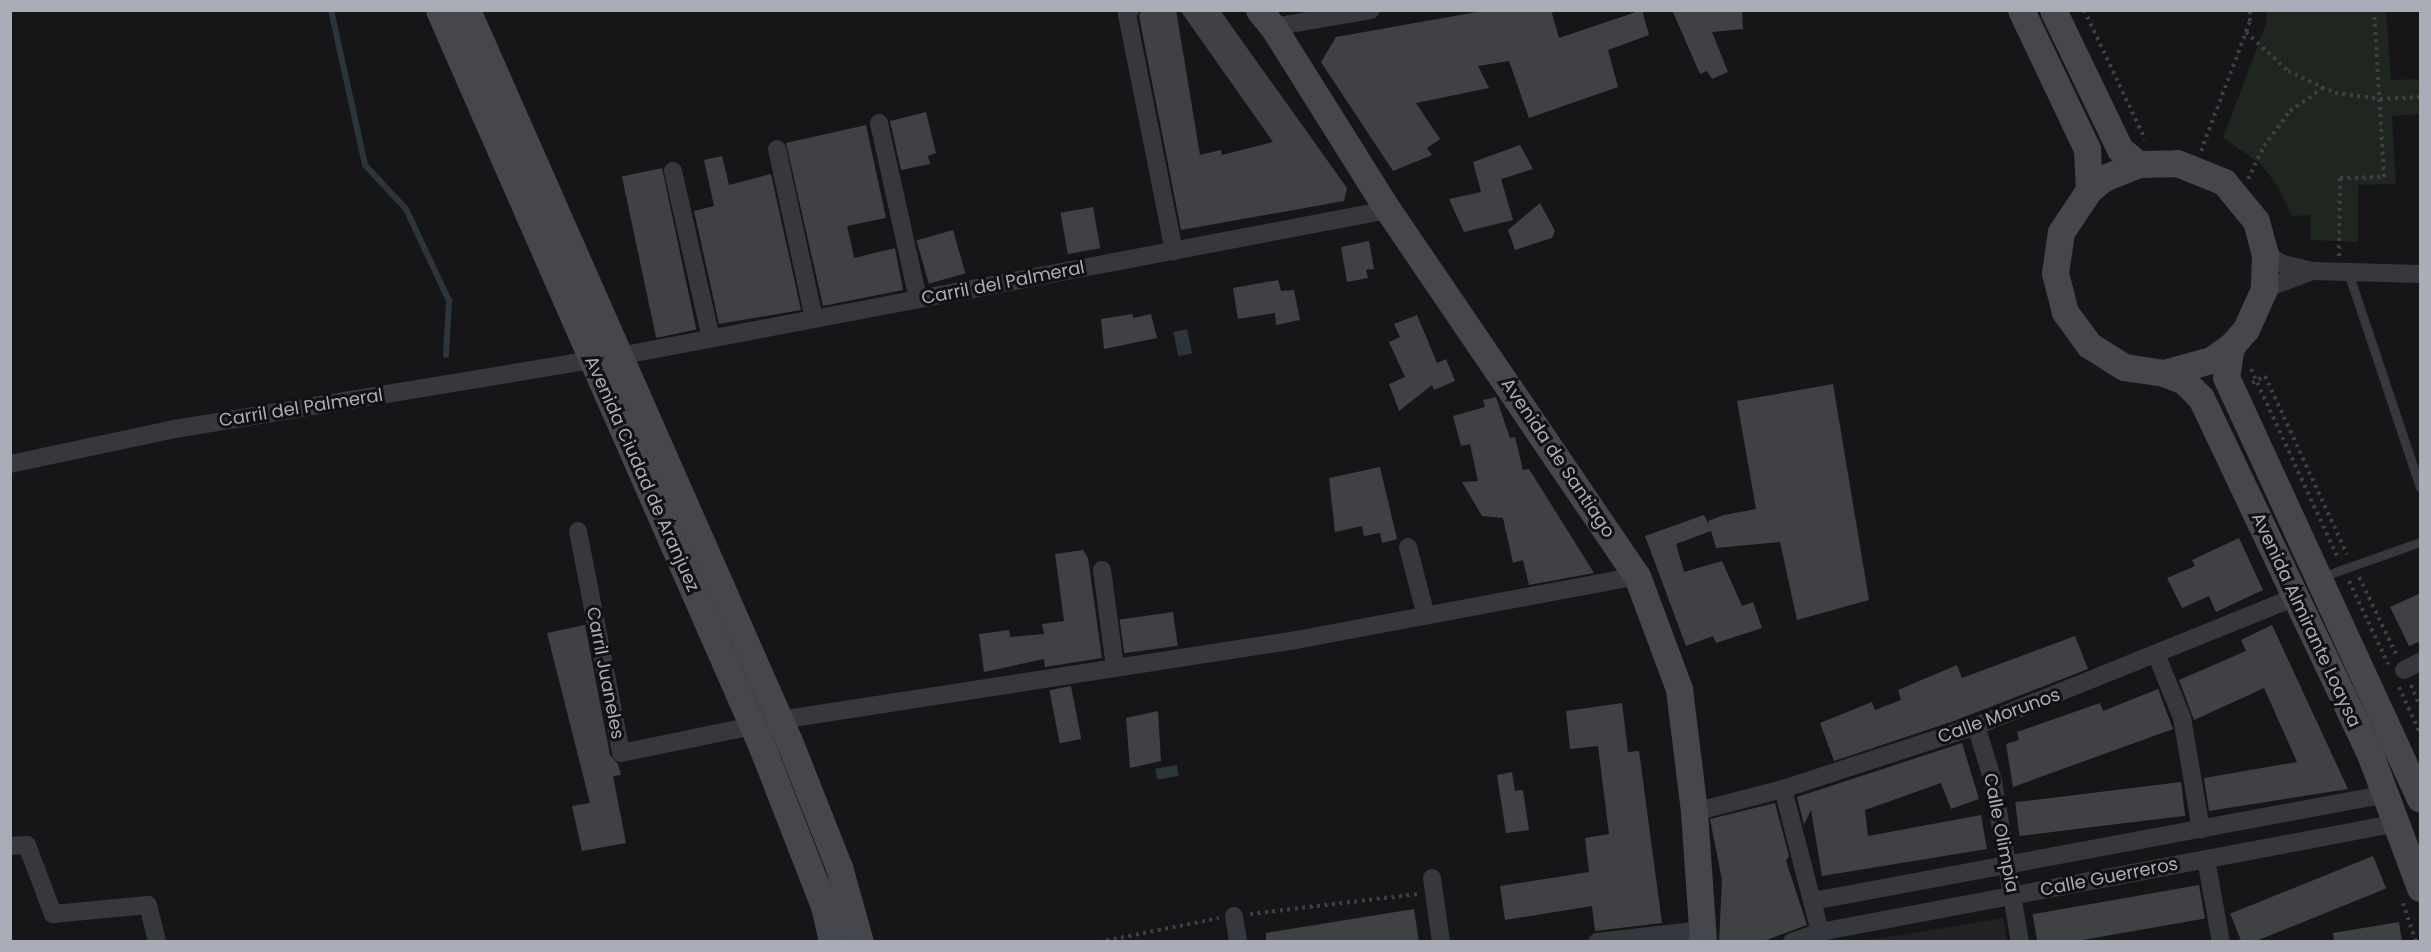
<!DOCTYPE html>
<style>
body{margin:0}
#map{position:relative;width:2431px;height:952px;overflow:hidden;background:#161618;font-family:Poppins,sans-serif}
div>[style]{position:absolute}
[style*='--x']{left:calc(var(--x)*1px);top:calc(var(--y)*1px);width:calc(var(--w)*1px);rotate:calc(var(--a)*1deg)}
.built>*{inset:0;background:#222225}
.green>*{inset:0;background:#1e261f}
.water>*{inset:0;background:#2c353c;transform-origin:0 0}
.stream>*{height:6px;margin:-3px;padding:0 3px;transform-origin:3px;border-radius:3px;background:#2c353c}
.building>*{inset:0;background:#404145;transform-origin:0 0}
.path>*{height:4px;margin-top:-2px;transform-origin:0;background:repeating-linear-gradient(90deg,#3d3f44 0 3px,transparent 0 7.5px)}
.lane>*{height:9px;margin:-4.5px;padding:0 4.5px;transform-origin:4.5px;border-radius:4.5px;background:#37383d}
.street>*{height:18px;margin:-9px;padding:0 9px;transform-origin:9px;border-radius:9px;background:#37383d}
.secondary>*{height:27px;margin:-13.5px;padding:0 13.5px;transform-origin:13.5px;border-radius:13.5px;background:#45474d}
span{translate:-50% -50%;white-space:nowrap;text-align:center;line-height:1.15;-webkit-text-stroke:6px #111113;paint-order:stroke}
.street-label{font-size:18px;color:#a8adb8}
.frame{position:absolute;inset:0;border:12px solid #a8adb8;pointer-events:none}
</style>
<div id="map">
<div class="built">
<div style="clip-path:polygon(2003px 918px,2007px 941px,1861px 941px,1920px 932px)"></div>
</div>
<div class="green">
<div style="clip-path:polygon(2266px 11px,2386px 11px,2391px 80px,2420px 79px,2420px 114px,2392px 116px,2396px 184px,2358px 185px,2358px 242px,2311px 240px,2311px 215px,2292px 216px,2276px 184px,2260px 163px,2223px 138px,2267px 21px)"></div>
</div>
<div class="water">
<div style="left:1187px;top:329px;width:25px;height:14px;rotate:78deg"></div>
<div style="left:1177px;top:765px;width:11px;height:22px;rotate:80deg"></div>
</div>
<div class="stream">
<div style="--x:331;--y:10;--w:159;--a:77.6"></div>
<div style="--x:365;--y:165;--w:60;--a:47"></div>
<div style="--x:406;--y:209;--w:102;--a:64.9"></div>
<div style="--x:449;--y:301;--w:54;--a:93.2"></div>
</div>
<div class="building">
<div style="clip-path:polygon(1141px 10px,1176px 10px,1200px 155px,1221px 150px,1222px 155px,1273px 142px,1180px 10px,1220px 10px,1347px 188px,1344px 201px,1181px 230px,1139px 16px)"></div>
<div style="clip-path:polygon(1488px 10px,1551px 10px,1559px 38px,1642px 10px,1649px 35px,1608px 50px,1618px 87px,1529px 118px,1509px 61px,1478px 66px,1489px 88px,1416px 103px,1440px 139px,1427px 148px,1432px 155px,1393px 171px,1321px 62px,1336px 37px)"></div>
<div style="clip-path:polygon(1672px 10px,1742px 10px,1743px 29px,1712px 32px,1728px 72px,1712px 79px,1707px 71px,1700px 74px)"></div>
<div style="clip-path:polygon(926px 112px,936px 153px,928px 156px,930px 164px,901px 170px,890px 121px)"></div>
<div style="clip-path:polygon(866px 125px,886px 218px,847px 226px,851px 243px,854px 258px,895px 248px,903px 290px,823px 306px,786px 143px)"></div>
<div style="clip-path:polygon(1520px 145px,1533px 169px,1501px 179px,1513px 220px,1464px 232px,1449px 199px,1481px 192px,1473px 162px)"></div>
<div style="clip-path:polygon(722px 156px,729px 185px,771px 174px,801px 310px,719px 324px,694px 211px,714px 206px,704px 160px)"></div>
<div style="left:662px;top:168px;width:165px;height:41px;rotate:78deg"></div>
<div style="clip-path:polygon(1540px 203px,1555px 231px,1552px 238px,1515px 250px,1508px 230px)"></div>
<div style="left:1093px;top:207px;width:42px;height:33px;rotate:80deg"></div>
<div style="left:953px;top:230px;width:45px;height:38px;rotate:74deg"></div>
<div style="clip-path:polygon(1369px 241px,1374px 269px,1366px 270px,1368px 278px,1347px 282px,1341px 247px)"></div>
<div style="clip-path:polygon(1278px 280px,1281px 291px,1294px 290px,1300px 320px,1276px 325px,1275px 313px,1238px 319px,1233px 288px)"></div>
<div style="clip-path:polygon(1133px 314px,1133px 318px,1151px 314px,1157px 338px,1104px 349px,1101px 319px)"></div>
<div style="clip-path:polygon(1417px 315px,1437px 363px,1446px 359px,1455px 381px,1434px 390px,1432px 385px,1399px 411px,1389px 384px,1405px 377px,1389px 342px,1400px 337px,1394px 324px)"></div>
<div style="clip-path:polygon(1833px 384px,1869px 600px,1797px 620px,1780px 542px,1716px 548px,1711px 531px,1676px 544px,1684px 572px,1722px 561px,1742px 606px,1753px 602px,1762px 628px,1716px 643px,1713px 636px,1686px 646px,1645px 536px,1704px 515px,1709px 525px,1708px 521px,1724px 515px,1756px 509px,1737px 401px)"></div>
<div style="clip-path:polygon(1496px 397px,1510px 438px,1515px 437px,1523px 470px,1529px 469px,1594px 573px,1529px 585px,1523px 560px,1513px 563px,1503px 518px,1482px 516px,1462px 482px,1478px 481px,1470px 444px,1461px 446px,1453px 416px,1485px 407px,1483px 400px)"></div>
<div style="clip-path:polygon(1380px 467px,1397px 539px,1382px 543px,1380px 533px,1364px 536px,1362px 526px,1335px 532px,1329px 478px)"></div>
<div style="clip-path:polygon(2239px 538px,2263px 590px,2216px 612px,2209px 596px,2182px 608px,2167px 578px,2195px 566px,2192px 560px)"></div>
<div style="clip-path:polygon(1083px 550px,1088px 558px,1102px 658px,1045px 667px,1044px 659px,984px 672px,979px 634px,1009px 630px,1010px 637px,1044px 634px,1042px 624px,1064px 621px,1055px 554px)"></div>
<div style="clip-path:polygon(2421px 593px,2421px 641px,2409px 646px,2390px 607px)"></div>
<div style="left:1173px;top:612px;width:34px;height:54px;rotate:82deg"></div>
<div style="clip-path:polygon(585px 625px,610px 755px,618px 764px,621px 775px,613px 776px,626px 843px,582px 851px,572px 806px,590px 803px,547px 633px)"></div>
<div style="clip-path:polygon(2272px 625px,2348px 789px,2209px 811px,2204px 778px,2297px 762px,2264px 688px,2194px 720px,2179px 680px,2246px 651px,2241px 640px)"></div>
<div style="clip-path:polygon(2075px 636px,2088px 669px,1954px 721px,1834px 761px,1820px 723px,1872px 702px,1875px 710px,1901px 700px,1898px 690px,1957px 665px,1962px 678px)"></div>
<div style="left:1071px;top:686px;width:54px;height:22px;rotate:79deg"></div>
<div style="clip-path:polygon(2158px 689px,2173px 729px,2013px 787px,2006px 744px,2019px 740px,2017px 732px,2100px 703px,2103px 711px)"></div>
<div style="clip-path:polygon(1622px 703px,1628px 752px,1639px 751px,1662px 923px,1595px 931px,1592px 906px,1505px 920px,1500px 886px,1589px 872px,1585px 838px,1609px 834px,1598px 746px,1570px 749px,1566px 711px)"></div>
<div style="clip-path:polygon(1158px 711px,1161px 761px,1130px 768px,1126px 718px)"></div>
<div style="clip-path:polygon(1962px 743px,1979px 799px,1951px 809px,1941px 783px,1865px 810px,1868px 836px,1981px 815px,1987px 849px,1822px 876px,1811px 810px,1804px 825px,1797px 797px)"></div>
<div style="clip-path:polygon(1512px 772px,1515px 791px,1523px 790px,1529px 830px,1506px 833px,1497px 775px)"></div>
<div style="left:2181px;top:782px;width:34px;height:167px;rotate:83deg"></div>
<div style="clip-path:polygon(1775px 803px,1789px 856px,1786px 861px,1807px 925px,1761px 942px,1719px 942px,1722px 880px,1710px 819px)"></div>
<div style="left:2373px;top:856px;width:35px;height:154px;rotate:68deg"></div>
<div style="left:2199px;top:885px;width:34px;height:169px;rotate:80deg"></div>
<div style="clip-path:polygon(1414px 909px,1419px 942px,1266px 942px,1266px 933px)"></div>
<div style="clip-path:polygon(2399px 922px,2402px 942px,2334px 942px,2333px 933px)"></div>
</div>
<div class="path">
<div style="--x:2084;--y:10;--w:143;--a:64.7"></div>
<div style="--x:2246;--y:32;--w:57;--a:42.9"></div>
<div style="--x:2288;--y:71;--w:52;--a:25.1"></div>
<div style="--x:2335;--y:93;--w:45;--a:7.6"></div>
<div style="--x:2380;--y:99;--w:40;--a:-2.9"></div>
<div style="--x:2201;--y:151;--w:139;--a:-69.3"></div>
<div style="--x:2250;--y:21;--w:11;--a:-90"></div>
<div style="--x:2248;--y:179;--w:37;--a:-64"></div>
<div style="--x:2264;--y:146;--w:44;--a:-53.4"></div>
<div style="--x:2290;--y:111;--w:42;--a:-35.2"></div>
<div style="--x:2339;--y:256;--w:78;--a:-89.3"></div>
<div style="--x:2340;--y:178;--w:44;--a:-1.3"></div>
<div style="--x:2384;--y:177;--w:167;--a:-93.4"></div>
<div style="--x:2251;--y:369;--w:208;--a:65.3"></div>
<div style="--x:2252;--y:383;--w:15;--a:-28"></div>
<div style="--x:2265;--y:376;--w:196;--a:65.3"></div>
<div style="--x:2359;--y:577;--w:85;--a:64.3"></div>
<div style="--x:2349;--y:581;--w:92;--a:64.8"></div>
<div style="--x:2411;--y:685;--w:23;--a:67"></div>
<div style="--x:2399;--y:687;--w:51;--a:65.5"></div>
<div style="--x:2403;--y:903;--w:41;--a:71.6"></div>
<div style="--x:1250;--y:914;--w:169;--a:-6.8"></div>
<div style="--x:1099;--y:942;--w:122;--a:-11.3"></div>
</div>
<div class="lane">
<div style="--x:2348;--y:272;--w:227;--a:71.5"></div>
<div style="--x:2321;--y:577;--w:105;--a:-19.5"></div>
</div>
<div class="street">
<div style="--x:1130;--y:10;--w:5;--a:127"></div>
<div style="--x:1127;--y:14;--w:242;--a:78.8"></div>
<div style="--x:1273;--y:27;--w:99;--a:-9.8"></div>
<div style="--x:879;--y:123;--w:180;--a:77.5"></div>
<div style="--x:777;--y:149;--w:174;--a:77.7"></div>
<div style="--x:673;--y:171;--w:171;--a:77.2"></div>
<div style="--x:2265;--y:254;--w:21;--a:29"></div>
<div style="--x:2283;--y:264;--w:31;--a:13"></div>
<div style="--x:2313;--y:271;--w:107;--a:1.6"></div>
<div style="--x:2264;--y:289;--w:49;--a:-20.3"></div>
<div style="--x:619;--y:356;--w:783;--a:-10.75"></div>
<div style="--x:10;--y:464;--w:169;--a:-12"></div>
<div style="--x:175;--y:429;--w:423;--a:-9.4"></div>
<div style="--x:578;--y:531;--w:226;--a:79"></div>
<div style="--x:621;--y:753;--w:135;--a:-11.6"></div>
<div style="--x:1408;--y:547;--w:71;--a:75.4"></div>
<div style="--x:1102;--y:570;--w:99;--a:82.4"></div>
<div style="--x:2157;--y:656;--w:67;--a:68"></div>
<div style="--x:2182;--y:718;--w:113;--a:80.3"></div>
<div style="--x:2404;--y:670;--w:18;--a:-27"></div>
<div style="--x:780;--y:720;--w:522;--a:-8.81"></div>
<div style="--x:1296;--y:640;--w:347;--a:-10.6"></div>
<div style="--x:1976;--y:726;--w:58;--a:72.8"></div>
<div style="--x:1993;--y:781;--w:163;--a:80.5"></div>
<div style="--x:1783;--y:789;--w:148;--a:75.5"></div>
<div style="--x:1820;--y:932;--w:30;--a:160"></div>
<div style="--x:1694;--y:812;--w:92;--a:-14.5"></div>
<div style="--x:1783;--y:789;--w:203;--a:-18.1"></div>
<div style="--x:1976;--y:726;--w:344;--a:-22"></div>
<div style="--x:10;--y:846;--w:17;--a:-3"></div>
<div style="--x:27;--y:845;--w:74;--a:69.4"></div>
<div style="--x:53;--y:914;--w:95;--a:-5.4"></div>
<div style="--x:148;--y:905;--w:38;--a:76"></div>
<div style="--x:2206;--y:859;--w:84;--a:79.8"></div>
<div style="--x:1432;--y:878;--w:65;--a:82"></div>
<div style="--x:1813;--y:901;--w:584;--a:-10.56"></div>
<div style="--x:1234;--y:916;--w:26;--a:81"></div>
<div style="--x:1820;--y:932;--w:588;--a:-10.68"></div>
<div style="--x:1597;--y:942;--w:106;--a:-6.5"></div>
</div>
<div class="secondary">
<div style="--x:439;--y:10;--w:805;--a:66.33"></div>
<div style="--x:762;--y:747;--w:171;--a:68.7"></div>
<div style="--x:824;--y:906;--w:37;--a:77"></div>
<div style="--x:467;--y:10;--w:799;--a:66.23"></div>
<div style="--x:789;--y:741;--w:136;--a:68.4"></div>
<div style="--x:839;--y:867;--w:78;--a:74.4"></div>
<div style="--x:1259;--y:10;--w:22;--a:51"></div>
<div style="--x:1273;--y:27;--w:216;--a:57.9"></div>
<div style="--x:1388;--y:210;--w:443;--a:55.8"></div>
<div style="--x:1637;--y:576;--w:121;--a:69.6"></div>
<div style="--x:1679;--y:689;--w:124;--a:83"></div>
<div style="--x:1694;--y:812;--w:130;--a:86"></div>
<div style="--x:2021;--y:10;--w:154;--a:64.6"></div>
<div style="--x:2087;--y:149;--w:41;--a:87.2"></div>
<div style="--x:2053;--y:10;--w:154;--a:64.3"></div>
<div style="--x:2120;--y:149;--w:23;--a:40"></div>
<div style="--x:2231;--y:346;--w:24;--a:145"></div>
<div style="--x:2211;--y:360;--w:49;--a:164.5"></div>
<div style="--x:2164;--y:373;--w:40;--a:-171.5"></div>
<div style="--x:2124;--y:367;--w:41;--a:-147.8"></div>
<div style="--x:2089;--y:345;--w:41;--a:-126"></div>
<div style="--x:2065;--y:312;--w:40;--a:-104.4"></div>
<div style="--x:2055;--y:273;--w:41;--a:-81.7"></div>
<div style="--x:2061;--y:232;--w:50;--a:-56.3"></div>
<div style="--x:2089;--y:190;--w:19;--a:-39"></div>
<div style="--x:2104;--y:178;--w:37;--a:-22"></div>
<div style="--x:2138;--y:164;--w:39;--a:-1"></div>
<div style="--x:2177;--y:163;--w:51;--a:22"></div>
<div style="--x:2224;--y:182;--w:50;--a:50.6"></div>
<div style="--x:2256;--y:221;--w:34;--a:75"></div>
<div style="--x:2265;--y:254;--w:35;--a:92"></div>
<div style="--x:2264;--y:289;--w:44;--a:114.2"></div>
<div style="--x:2246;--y:329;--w:23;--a:131"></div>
<div style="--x:2231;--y:346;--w:31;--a:99"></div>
<div style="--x:2226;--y:377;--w:464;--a:65.3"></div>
<div style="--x:2164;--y:373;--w:22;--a:22"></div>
<div style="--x:2184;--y:381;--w:24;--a:45"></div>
<div style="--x:2201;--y:398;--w:394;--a:64.6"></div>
<div style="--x:2370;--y:754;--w:143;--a:69.5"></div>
</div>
<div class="street-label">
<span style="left:1003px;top:283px;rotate:-11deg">Carril del Palmeral</span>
<span style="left:301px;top:408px;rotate:-9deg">Carril del Palmeral</span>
<span style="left:1558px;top:458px;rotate:56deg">Avenida de Santiago</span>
<span style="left:642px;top:474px;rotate:66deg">Avenida Ciudad de Aranjuez</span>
<span style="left:2306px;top:620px;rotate:65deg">Avenida Almirante Loaysa</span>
<span style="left:605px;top:673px;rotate:79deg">Carril Juaneles</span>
<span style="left:1999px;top:716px;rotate:-20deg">Calle Morunos</span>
<span style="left:2001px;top:833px;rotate:79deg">Calle Olimpia</span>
<span style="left:2109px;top:877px;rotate:-11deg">Calle Guerreros</span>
</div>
<div class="frame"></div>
</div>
